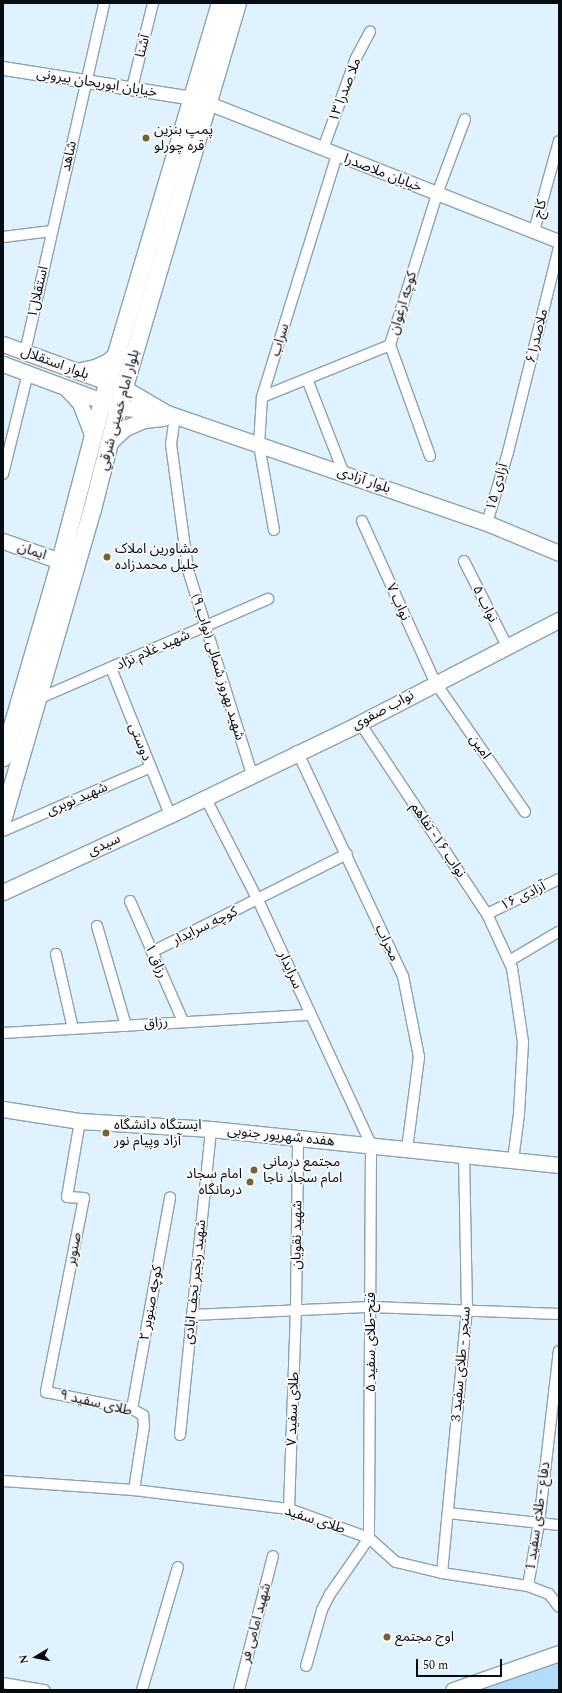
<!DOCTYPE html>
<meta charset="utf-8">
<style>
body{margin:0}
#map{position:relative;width:562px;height:1693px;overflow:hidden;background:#dff2fe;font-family:Spectral,"Noto Sans Arabic",serif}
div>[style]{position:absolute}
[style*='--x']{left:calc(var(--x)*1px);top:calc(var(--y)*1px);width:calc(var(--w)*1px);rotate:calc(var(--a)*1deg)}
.green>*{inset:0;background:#b2ddf8}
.roads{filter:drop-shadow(1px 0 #8ca2b0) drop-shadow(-1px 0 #8ca2b0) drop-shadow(0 1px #8ca2b0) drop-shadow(0 -1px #8ca2b0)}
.minor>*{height:10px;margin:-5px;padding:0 5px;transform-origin:5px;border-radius:5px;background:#fff}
.tertiary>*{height:13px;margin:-6.5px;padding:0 6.5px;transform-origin:6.5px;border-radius:6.5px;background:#fff}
.secondary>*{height:15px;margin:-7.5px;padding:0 7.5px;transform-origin:7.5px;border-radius:7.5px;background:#fff}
.primary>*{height:17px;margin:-8.5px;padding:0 8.5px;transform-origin:8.5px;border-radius:8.5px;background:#fff}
.dots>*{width:11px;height:11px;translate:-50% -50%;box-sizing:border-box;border:2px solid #fcfcfc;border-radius:50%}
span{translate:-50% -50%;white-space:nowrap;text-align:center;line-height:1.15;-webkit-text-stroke:3.5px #fcfcfc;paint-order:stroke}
.street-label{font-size:14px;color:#060d12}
.poi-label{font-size:14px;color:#060d12}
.left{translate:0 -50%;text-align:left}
.right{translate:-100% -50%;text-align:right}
.frame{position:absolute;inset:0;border:4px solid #060d12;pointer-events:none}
.north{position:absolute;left:16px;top:1637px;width:40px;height:40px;-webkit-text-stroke:3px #fcfcfc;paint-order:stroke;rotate:260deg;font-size:11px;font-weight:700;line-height:16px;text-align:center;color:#060d12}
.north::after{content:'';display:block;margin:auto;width:14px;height:18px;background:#060d12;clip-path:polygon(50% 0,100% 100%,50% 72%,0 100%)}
.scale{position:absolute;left:416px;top:1659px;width:86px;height:18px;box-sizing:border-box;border:2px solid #060d12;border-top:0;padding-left:5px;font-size:12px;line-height:14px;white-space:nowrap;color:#060d12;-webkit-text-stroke:3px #fcfcfc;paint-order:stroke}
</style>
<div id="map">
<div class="green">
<div style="clip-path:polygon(559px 1657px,559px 1690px,480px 1690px)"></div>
</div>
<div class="roads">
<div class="minor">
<div style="--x:132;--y:88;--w:88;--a:-76.1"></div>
<div style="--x:323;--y:149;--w:97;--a:-70.1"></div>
<div style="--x:356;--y:58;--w:30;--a:-62"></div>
<div style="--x:534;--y:231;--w:93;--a:-74.5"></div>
<div style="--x:3;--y:237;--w:49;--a:-7"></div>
<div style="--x:25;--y:352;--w:358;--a:-77.2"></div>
<div style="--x:307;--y:379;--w:102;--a:68.7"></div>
<div style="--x:262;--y:397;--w:138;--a:-22.1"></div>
<div style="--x:175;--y:416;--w:28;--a:98"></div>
<div style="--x:171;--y:444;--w:127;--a:82.3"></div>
<div style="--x:188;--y:570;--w:214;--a:72.6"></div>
<div style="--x:430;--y:456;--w:118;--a:-109.8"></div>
<div style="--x:390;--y:345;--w:158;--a:-72.7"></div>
<div style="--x:437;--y:194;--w:80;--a:-69.5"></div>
<div style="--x:3;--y:474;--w:104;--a:-76.1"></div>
<div style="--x:362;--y:521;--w:177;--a:65.6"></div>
<div style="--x:435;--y:682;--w:158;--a:55.3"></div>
<div style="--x:487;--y:523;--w:74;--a:-73.5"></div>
<div style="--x:508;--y:452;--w:211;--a:-76"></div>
<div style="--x:274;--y:530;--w:86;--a:-100"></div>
<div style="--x:259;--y:445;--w:48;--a:-86.4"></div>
<div style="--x:262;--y:397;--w:253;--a:-72.8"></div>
<div style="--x:464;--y:561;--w:95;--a:63.2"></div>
<div style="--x:111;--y:668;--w:158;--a:68.1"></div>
<div style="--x:38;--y:699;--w:251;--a:-23.5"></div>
<div style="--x:360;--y:723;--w:229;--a:56.4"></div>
<div style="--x:487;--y:914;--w:60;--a:65.2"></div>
<div style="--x:512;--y:968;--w:75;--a:81.5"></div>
<div style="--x:523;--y:1042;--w:72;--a:93.2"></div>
<div style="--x:519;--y:1114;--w:46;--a:97.4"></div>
<div style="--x:297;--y:751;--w:249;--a:64.8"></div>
<div style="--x:403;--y:976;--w:83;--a:78.8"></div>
<div style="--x:419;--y:1057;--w:93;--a:97.4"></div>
<div style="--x:205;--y:797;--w:116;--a:62.8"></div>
<div style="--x:258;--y:900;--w:270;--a:65.2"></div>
<div style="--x:371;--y:1145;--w:393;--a:90.3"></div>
<div style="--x:369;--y:1538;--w:68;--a:124.9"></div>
<div style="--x:330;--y:1594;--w:18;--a:117"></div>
<div style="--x:322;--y:1610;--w:58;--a:105.9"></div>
<div style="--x:3;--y:831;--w:161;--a:-23.4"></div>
<div style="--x:130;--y:901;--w:131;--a:66.2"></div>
<div style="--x:487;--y:914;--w:80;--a:-25.9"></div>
<div style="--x:97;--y:926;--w:104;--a:73.8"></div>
<div style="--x:152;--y:952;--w:218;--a:-26.7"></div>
<div style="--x:56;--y:954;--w:77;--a:77.2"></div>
<div style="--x:509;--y:961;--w:57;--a:-30.6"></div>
<div style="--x:3;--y:1033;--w:308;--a:-3.4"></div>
<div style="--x:80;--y:1121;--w:77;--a:99.7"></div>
<div style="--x:67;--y:1197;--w:17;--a:3"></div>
<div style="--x:84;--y:1198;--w:198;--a:101.1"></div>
<div style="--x:46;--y:1392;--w:88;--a:11.2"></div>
<div style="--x:132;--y:1409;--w:13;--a:29"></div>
<div style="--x:143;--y:1415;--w:11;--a:85"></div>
<div style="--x:144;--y:1426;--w:65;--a:98.9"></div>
<div style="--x:192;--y:1315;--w:179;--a:-2.6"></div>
<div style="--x:371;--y:1307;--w:188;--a:2.1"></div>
<div style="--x:132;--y:1409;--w:215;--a:-79.8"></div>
<div style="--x:180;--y:1435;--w:308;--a:-84.2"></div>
<div style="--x:3;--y:1481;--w:131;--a:3.9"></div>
<div style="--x:134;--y:1490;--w:156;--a:7"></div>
<div style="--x:289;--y:1509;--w:85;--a:19.9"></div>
<div style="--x:369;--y:1538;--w:36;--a:42"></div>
<div style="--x:396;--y:1562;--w:47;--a:13.4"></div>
<div style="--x:442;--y:1573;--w:87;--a:8.6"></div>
<div style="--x:528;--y:1586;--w:22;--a:21"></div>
<div style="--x:549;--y:1594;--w:16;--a:52"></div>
<div style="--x:289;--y:1509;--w:200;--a:-88"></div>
<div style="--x:296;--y:1309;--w:171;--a:-89.3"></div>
<div style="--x:448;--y:1513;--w:112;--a:6.2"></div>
<div style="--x:442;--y:1573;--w:264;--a:-84.6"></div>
<div style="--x:467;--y:1310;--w:155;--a:-91.1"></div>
<div style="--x:528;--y:1586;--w:64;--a:-80.1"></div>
<div style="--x:539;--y:1523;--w:173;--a:-83.4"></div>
<div style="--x:3;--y:1683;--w:42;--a:9.7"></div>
<div style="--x:142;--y:1690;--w:128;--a:-73.7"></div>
<div style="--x:239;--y:1690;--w:138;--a:-75.8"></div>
</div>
<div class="tertiary">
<div style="--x:3;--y:68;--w:191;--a:9"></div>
<div style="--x:208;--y:103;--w:377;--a:21.5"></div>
</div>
<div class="secondary">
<div style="--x:3;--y:344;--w:129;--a:20"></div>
<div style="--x:124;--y:388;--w:50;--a:30.2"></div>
<div style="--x:167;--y:413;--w:338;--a:19"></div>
<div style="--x:487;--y:523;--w:78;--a:22.6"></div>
<div style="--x:3;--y:364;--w:123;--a:20.5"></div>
<div style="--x:118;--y:407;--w:42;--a:6.8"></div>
<div style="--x:76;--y:371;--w:19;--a:-12"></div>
<div style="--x:95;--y:367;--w:14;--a:-25"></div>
<div style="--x:108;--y:361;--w:15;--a:-42"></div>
<div style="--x:67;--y:389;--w:19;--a:47"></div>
<div style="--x:80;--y:403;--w:36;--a:69"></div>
<div style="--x:109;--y:443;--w:22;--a:-43"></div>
<div style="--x:125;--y:428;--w:21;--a:-23"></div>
<div style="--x:144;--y:420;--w:19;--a:-6"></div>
<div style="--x:3;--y:541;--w:60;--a:19.3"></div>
<div style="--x:3;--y:892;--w:184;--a:-24.8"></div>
<div style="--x:170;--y:815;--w:211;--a:-25.8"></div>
<div style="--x:360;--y:723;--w:224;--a:-27.4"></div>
<div style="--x:3;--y:1109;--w:78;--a:8.9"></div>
<div style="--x:80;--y:1121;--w:131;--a:3.5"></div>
<div style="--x:211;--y:1129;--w:350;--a:5.9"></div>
<div style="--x:453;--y:1690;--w:112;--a:-19.2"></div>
</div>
<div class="primary">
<div style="--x:3;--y:757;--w:204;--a:-73.8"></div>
<div style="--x:60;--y:561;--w:165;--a:-75.3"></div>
<div style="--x:102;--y:401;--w:415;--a:-73.5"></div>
<div style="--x:3;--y:817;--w:321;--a:-73.9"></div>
<div style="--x:92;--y:509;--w:105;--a:-75.7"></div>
<div style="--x:118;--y:407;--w:421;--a:-73.6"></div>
</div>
</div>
<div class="dots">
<div style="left:146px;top:138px;background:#786232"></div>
<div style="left:107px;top:557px;background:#786232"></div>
<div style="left:106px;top:1133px;background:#786232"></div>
<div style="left:254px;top:1170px;background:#786232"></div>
<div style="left:250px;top:1182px;background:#786232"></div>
<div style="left:387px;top:1637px;background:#786232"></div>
</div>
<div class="street-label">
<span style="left:143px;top:46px;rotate:-76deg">آشنا</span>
<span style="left:97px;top:83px;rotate:9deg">خیابان ابوریحان بیرونی</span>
<span style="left:345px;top:90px;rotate:-69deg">۱۳ ملا صدرا</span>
<span style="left:69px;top:156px;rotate:-77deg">شاهد</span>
<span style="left:383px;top:173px;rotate:21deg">خیابان ملاصدرا</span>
<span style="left:540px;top:209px;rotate:-75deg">کاج</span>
<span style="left:38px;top:292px;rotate:-77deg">استقلال۱</span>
<span style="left:403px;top:303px;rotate:-73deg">کوچه ارغوان</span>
<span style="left:537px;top:336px;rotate:-76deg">ملاصدرا ۶</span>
<span style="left:280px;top:340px;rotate:-73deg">سراب</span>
<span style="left:55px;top:363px;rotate:20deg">بلوار استقلال</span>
<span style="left:119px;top:410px;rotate:-75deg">بلوار امام خمینی شرقي</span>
<span style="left:364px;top:480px;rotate:19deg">بلوار آزادی</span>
<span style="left:497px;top:487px;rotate:-74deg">آزادی ۱۵</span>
<span style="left:32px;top:551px;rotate:19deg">ایمان</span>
<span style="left:398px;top:602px;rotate:65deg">نواب ۷</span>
<span style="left:485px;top:604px;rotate:63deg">نواب ۵</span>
<span style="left:153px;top:650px;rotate:-24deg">شهید غلام نژاد</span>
<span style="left:218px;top:667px;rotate:73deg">شهید بهروز شمالی (نواب ۹)</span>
<span style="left:383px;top:710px;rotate:-28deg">نواب صفوی</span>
<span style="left:140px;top:742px;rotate:68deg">دوستی</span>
<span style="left:480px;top:747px;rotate:55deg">امین</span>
<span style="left:77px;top:799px;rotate:-23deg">شهید نوبری</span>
<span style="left:438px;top:840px;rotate:56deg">نواب ۱۶- تفاهم</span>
<span style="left:104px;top:845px;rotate:-25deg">سیدی</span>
<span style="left:523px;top:896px;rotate:-26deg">آزادی ۱۶</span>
<span style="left:205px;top:926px;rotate:-26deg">کوچه سرایدار</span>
<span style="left:387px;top:943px;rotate:65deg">محراب</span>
<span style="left:156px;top:961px;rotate:66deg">رزاق ۱</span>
<span style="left:290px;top:970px;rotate:66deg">سرایدار</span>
<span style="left:156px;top:1023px;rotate:-5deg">رزاق</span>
<span style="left:281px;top:1136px;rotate:6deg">هفده شهریور جنوبی</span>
<span style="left:297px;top:1235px;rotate:-89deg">شهید نقویان</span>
<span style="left:74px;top:1249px;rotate:-79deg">صنوبر</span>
<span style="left:195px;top:1282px;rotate:-84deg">شهید رنجبر نجف ابادی</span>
<span style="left:151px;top:1303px;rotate:-80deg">کوچه صنوبر ۲</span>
<span style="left:371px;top:1342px;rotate:-90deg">فتح-طلای سفید ۵</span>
<span style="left:461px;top:1364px;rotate:-85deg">سنجر - طلای سفید 3</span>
<span style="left:96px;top:1403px;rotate:13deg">طلای سفید ۹</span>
<span style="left:293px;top:1409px;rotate:-88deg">طلای سفید ۷</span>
<span style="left:538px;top:1516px;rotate:-82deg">دفاع - طلای سفید 1</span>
<span style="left:315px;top:1520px;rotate:18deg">طلای سفید</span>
<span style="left:256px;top:1623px;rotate:-75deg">شهید امامی فر</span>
</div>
<div class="poi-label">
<span class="left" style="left:154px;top:138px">پمپ بنزین<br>قره چورلو</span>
<span class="left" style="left:115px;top:557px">مشاورین املاک<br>جلیل محمدزاده</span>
<span class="left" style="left:114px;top:1133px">ایستگاه دانشگاه<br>آزاد وپیام نور</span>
<span class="left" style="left:263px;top:1170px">مجتمع درمانی<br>امام سجاد ناجا</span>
<span class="right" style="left:242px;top:1182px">امام سجاد<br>درمانگاه</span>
<span class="left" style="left:395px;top:1637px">اوج مجتمع</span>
</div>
<div class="frame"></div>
<div class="north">N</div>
<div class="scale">50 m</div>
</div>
